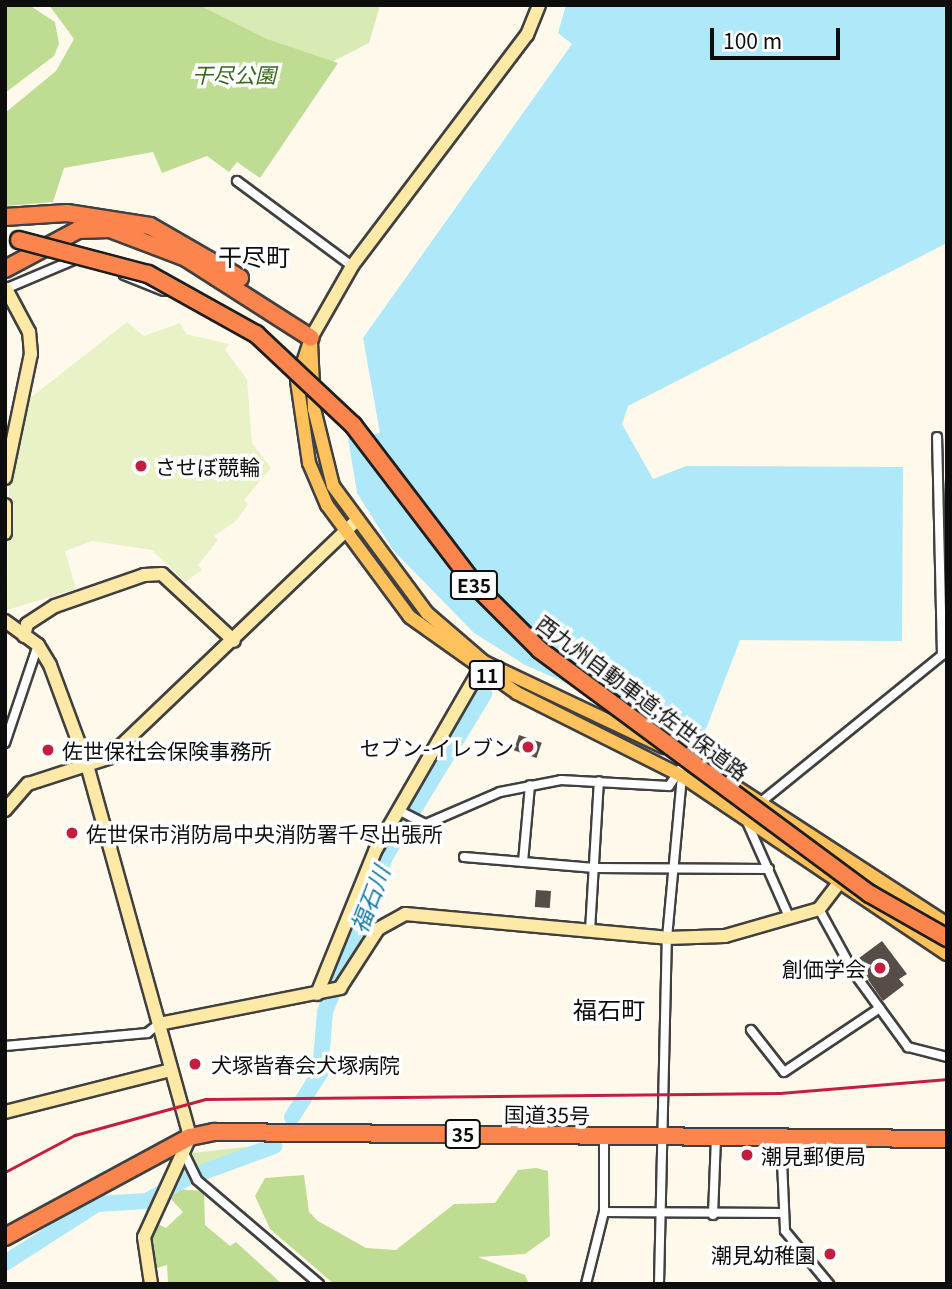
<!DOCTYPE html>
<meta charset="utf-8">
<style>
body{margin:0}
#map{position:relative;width:952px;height:1289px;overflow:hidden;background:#fff9ec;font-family:Georgia,"Noto Sans JP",serif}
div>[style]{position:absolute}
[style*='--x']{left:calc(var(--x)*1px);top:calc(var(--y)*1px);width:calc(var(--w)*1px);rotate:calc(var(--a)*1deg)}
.green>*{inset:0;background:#d9ebb4}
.forest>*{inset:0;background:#bedd92}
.pitch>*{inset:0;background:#e9f2c6}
.water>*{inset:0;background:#aee8f9}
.river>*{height:16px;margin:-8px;padding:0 8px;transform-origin:8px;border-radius:8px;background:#aee8f9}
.building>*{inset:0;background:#564c48;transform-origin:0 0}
.roads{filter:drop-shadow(2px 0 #404040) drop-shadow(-2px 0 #404040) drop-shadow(0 2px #404040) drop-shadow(0 -2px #404040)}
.street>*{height:8px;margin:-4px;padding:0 4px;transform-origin:4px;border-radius:4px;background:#fff}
.secondary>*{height:12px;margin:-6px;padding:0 6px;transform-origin:6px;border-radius:6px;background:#ffe9a7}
.primary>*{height:12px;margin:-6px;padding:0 6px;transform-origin:6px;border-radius:6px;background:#ffc15c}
.highway>*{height:16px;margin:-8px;padding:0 8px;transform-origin:8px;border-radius:8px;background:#fc854d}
.rail>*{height:2.5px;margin:-1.25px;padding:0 1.25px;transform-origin:1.25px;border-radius:1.25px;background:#c41d3d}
.bridges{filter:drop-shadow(2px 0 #1e1e1e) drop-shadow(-2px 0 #1e1e1e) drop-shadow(0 2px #1e1e1e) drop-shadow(0 -2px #1e1e1e)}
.highway-bridge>*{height:16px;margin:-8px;padding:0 8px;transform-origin:8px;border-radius:8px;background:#fc854d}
.dots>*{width:19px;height:19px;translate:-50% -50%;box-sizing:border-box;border:4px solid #fff;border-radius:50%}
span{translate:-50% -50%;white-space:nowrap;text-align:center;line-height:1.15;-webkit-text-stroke:7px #fff;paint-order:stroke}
.shield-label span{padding:2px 5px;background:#fff;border:2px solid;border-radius:5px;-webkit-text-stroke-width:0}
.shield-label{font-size:19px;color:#0d0d0d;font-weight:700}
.park-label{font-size:21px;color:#35681a;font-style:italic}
.poi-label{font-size:21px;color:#0d0d0d}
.left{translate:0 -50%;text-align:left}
.right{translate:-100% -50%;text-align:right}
.street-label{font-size:21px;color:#0d0d0d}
.water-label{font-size:23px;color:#0f79a5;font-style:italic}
.quarter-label{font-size:24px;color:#0d0d0d}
.frame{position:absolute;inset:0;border:7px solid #0d0d0d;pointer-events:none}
.scale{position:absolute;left:710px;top:28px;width:130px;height:32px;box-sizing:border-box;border:4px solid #0d0d0d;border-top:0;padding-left:9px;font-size:21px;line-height:24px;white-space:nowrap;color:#0d0d0d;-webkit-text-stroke:5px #fff;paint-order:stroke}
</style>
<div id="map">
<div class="green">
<div style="clip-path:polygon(167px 5px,380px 5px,369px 43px,320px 68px)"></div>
<div style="clip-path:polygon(272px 1144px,271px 1148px,175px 1179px,192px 1153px)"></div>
</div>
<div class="forest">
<div style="clip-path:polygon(5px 5px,29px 5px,55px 22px,59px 44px,54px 56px,5px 93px)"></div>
<div style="clip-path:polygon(49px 5px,199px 5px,267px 39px,338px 63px,260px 178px,237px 162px,229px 172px,207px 156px,162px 173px,153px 152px,64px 168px,53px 202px,5px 206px,5px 113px,56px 71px,74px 39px)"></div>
<div style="clip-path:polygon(536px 1168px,548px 1171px,550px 1236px,525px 1254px,478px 1257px,525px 1275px,529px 1284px,334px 1284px,270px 1229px,255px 1196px,265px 1178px,304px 1175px,309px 1212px,318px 1221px,366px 1248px,396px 1250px,454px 1204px,495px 1203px,518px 1170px)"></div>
<div style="clip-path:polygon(177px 1189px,204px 1191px,205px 1225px,230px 1246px,236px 1242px,282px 1284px,168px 1284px,167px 1265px,154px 1269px,147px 1237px,156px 1223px,166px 1228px,183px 1212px,171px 1199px)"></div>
</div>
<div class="pitch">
<div style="clip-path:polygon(127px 322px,144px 336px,180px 323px,186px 334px,229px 344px,225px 350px,247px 379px,252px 443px,271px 468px,244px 500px,248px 504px,236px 521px,214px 536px,218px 540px,198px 565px,202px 570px,185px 582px,152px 550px,92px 541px,65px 551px,76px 589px,7px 610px,9px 476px,30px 398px)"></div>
</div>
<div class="water">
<div style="clip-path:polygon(566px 5px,947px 5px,947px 243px,628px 406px,622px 424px,653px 479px,686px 466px,903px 467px,902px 641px,740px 640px,701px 742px,525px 665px,474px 633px,393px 550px,357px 493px,348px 438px,380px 433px,363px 338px,572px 44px,558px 33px)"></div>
</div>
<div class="river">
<div style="--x:292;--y:1117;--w:52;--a:-57.5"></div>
<div style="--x:320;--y:1073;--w:61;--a:-85.3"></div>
<div style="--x:325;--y:1012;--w:166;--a:-68.8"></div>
<div style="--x:385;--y:857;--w:191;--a:-58.7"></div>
<div style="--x:5;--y:1263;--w:109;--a:-32.7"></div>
<div style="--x:97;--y:1204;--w:50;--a:-3.4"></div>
<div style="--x:147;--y:1201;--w:46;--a:-29.9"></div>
<div style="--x:187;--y:1178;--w:93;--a:-20.2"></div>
</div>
<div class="building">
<div style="left:519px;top:735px;width:24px;height:16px;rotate:19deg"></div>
<div style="left:536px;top:890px;width:15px;height:17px;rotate:4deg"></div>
<div style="clip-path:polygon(882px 941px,907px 974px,899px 979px,904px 985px,883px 1001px,855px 961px)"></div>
</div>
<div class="roads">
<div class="street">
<div style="--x:237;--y:181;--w:143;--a:36.5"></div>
<div style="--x:124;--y:275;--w:43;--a:21.8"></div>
<div style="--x:5;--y:289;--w:77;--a:-22.9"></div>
<div style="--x:5;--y:743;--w:103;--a:-71.4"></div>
<div style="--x:762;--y:801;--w:232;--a:-39"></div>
<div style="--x:942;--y:655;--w:218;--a:-91.3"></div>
<div style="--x:398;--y:810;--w:31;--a:27"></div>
<div style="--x:426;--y:824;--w:81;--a:-23.4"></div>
<div style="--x:500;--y:792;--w:62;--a:-11.1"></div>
<div style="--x:561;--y:780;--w:108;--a:3.2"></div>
<div style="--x:669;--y:786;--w:34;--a:-56"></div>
<div style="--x:747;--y:822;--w:106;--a:66.1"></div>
<div style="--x:464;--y:857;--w:131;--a:4.8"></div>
<div style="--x:595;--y:868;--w:174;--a:0.3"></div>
<div style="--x:523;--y:862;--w:77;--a:-84.8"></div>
<div style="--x:819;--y:909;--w:73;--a:61.3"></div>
<div style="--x:854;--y:973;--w:92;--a:53.9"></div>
<div style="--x:908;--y:1047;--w:40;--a:14.4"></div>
<div style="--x:590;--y:931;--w:150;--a:-86.6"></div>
<div style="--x:751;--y:1030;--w:53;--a:51.8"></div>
<div style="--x:784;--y:1072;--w:115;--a:-33.7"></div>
<div style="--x:5;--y:1046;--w:143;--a:-5.2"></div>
<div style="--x:147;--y:1033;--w:15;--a:-37"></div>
<div style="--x:781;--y:1138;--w:93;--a:87.5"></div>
<div style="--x:785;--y:1231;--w:69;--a:50.3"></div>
<div style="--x:183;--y:1151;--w:32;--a:64"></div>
<div style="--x:197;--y:1180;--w:160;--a:40.4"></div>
<div style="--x:604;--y:1212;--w:178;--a:0.3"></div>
<div style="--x:713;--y:1215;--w:77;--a:-87.8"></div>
<div style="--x:586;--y:1284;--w:74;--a:-76"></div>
<div style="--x:604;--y:1212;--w:76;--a:-90"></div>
<div style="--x:659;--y:1284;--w:346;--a:-88.7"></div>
<div style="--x:667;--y:938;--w:163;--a:-84.7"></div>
</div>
<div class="secondary">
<div style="--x:311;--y:338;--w:83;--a:-60.3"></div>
<div style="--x:352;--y:266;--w:290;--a:-52.9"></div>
<div style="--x:527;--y:35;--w:32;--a:-68"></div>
<div style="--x:5;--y:478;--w:127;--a:-78.2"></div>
<div style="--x:31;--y:354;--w:22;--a:-95"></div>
<div style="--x:29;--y:332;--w:49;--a:-118.1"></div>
<div style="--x:5;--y:505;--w:28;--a:90"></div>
<div style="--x:5;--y:621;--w:41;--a:36"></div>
<div style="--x:38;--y:645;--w:23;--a:59"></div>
<div style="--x:50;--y:665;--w:107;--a:69.7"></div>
<div style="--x:87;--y:765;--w:386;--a:74.5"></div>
<div style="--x:190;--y:1137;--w:110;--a:114.7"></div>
<div style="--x:144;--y:1237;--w:48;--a:81.5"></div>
<div style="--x:24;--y:636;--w:12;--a:-76"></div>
<div style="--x:27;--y:624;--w:33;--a:-33"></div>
<div style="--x:55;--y:606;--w:94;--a:-19.2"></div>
<div style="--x:144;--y:575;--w:18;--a:-3"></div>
<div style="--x:162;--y:574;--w:98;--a:42.9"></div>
<div style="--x:5;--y:810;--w:35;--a:-49"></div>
<div style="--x:28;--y:784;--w:84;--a:-18"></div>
<div style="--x:108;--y:758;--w:342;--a:-43.7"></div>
<div style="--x:317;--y:994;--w:154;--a:-67.9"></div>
<div style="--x:375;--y:851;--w:218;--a:-60"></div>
<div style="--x:159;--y:1024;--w:185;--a:-11.2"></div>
<div style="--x:340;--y:988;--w:70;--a:-57.2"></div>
<div style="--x:378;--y:929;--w:31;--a:-29"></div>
<div style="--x:405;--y:914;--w:263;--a:5.2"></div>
<div style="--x:667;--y:938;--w:58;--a:-2"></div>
<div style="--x:725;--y:936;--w:98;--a:-16"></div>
<div style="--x:819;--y:909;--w:54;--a:-52.5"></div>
<div style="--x:5;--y:1112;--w:171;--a:-14.2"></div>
</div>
<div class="primary">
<div style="--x:311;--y:338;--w:45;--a:108"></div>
<div style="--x:297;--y:381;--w:83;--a:81.7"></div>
<div style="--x:309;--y:463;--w:46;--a:66.8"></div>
<div style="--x:327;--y:505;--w:139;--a:53.5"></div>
<div style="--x:410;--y:617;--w:131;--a:35.4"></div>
<div style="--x:517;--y:693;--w:185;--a:26.7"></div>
<div style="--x:682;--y:776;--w:319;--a:33.9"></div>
<div style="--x:311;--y:342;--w:67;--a:87.4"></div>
<div style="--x:314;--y:409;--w:79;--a:76.1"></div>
<div style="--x:333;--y:486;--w:158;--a:53.5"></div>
<div style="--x:427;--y:613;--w:75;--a:40.7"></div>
<div style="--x:484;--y:662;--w:199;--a:25.3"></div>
<div style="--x:730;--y:783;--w:259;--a:33"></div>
</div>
<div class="highway">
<div style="--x:5;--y:217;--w:62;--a:-3.7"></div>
<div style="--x:67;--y:213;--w:84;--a:8.9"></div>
<div style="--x:150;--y:226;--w:104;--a:30"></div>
<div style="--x:5;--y:269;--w:83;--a:-28.1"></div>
<div style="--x:78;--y:230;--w:32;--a:-2"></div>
<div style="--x:110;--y:229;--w:81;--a:20.9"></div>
<div style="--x:186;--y:258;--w:148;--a:32.6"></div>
<div style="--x:5;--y:1237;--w:210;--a:-28.4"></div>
<div style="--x:190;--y:1137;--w:25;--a:-12"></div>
<div style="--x:214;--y:1132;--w:733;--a:0.55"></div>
</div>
</div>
<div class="rail">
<div style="--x:5;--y:1172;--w:79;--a:-27.9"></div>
<div style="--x:75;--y:1135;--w:136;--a:-15.4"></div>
<div style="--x:206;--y:1099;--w:574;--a:-0.6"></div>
<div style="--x:780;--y:1093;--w:168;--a:-4.8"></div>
</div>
<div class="bridges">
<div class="highway-bridge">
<div style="--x:19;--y:240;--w:133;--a:14.8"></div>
<div style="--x:148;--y:274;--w:124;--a:29.1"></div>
<div style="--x:256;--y:334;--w:133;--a:43.2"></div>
<div style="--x:353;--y:425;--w:200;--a:52.7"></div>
<div style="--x:474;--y:584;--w:93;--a:45"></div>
<div style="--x:540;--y:650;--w:410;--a:36.5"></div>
<div style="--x:870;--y:894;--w:89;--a:29.7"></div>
</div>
</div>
<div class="dots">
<div style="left:141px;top:466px;background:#c41d3d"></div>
<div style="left:528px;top:747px;background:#c41d3d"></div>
<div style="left:48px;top:750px;background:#c41d3d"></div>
<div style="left:72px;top:833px;background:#c41d3d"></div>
<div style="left:880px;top:968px;background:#c41d3d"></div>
<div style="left:195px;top:1064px;background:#c41d3d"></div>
<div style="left:747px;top:1155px;background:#c41d3d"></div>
<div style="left:830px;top:1254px;background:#c41d3d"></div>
</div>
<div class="shield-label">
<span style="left:474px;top:585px">E35</span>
<span style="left:487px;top:675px">11</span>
<span style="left:463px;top:1134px">35</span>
</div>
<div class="park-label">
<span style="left:234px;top:74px">干尽公園</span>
</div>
<div class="poi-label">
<span class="left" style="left:155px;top:466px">させぼ競輪</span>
<span class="right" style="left:514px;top:747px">セブン-イレブン</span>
<span class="left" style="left:62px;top:750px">佐世保社会保険事務所</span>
<span class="left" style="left:86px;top:833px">佐世保市消防局中央消防署千尽出張所</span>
<span class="right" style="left:866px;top:968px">創価学会</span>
<span class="left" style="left:211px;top:1064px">犬塚皆春会犬塚病院</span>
<span class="left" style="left:761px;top:1155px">潮見郵便局</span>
<span class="right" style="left:816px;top:1254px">潮見幼稚園</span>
</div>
<div class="street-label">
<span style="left:643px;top:697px;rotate:37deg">西九州自動車道;佐世保道路</span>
<span style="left:547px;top:1114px;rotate:1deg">国道35号</span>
</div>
<div class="water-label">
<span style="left:369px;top:899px;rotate:-69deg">福石川</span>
</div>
<div class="quarter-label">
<span style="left:254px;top:256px">干尽町</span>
<span style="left:609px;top:1009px">福石町</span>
</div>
<div class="frame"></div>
<div class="scale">100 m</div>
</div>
